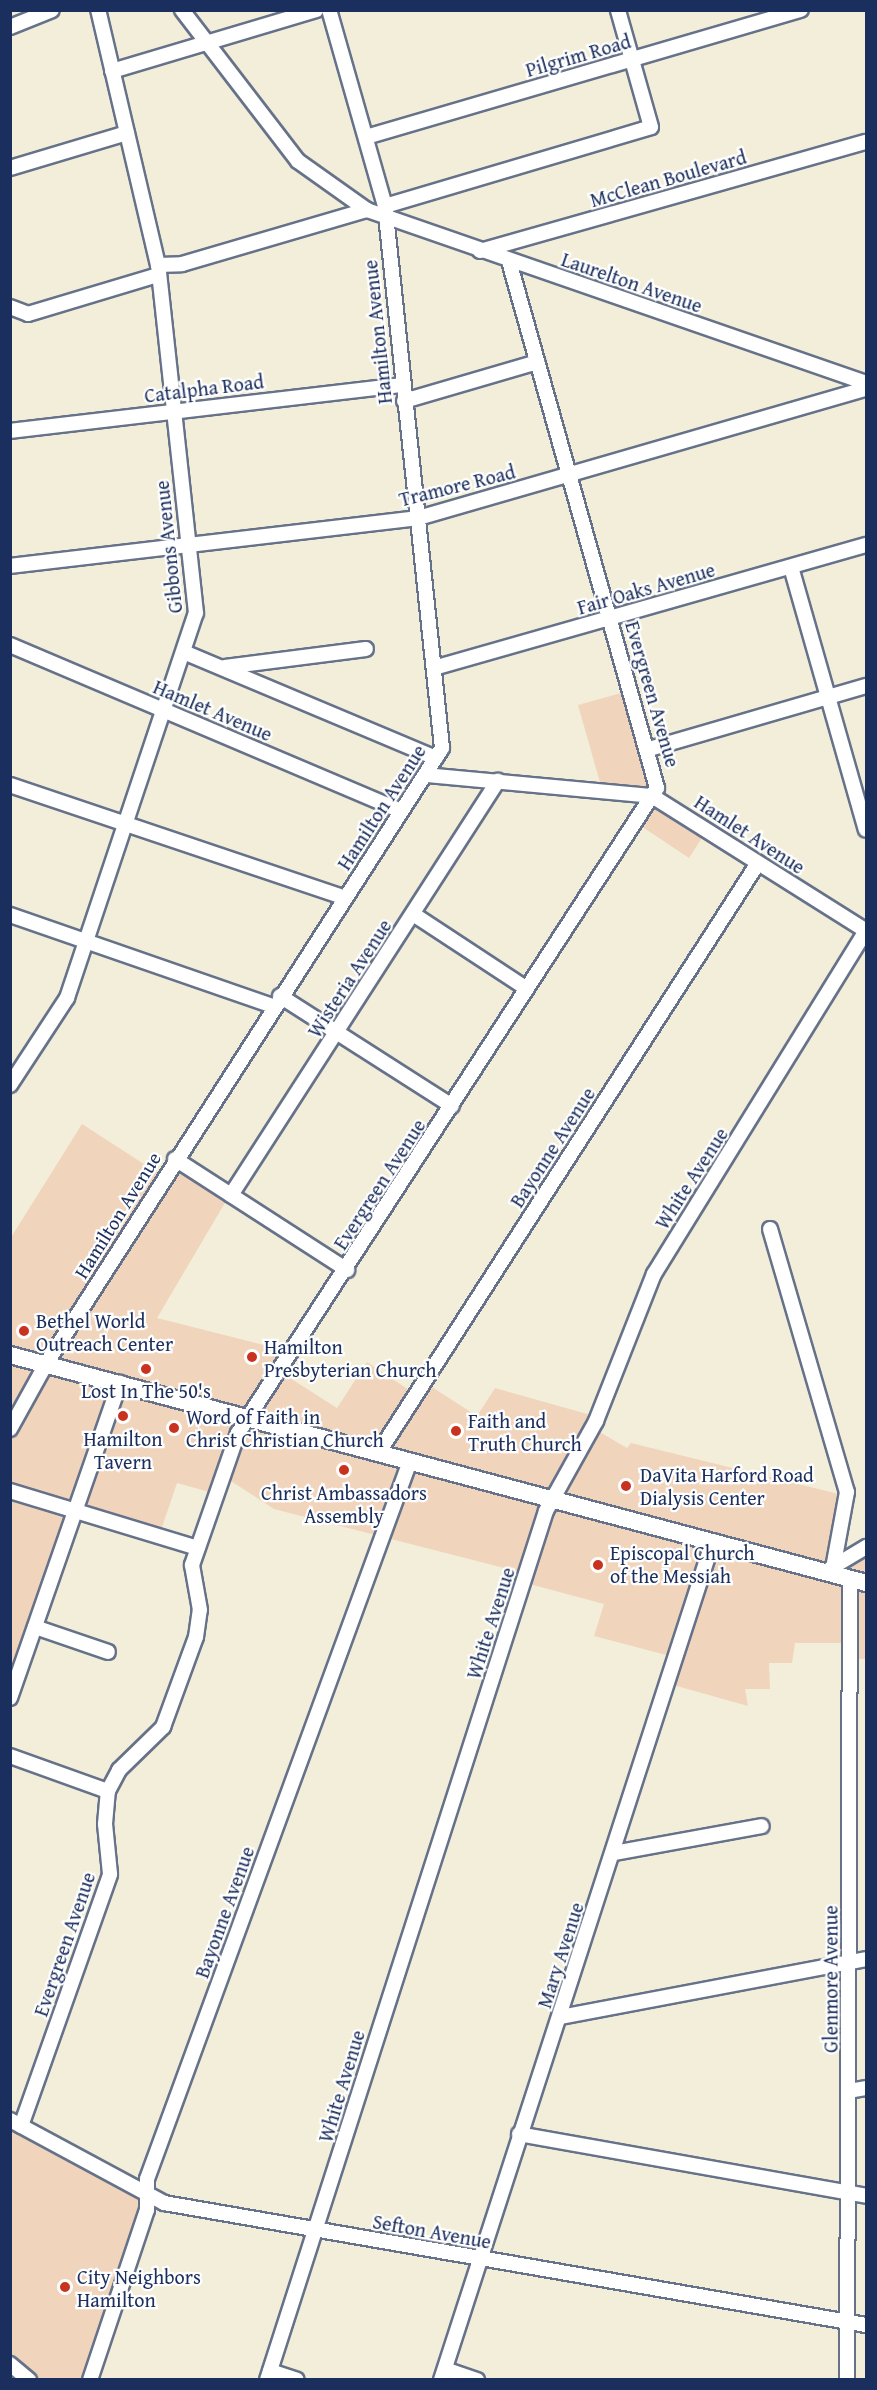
<!DOCTYPE html>
<style>
body{margin:0}
#map{position:relative;width:877px;height:2390px;overflow:hidden;background:#f2eed9;font-family:"Gentium Book Plus",serif}
div>[style]{position:absolute}
[style*='--x']{left:calc(var(--x)*1px);top:calc(var(--y)*1px);width:calc(var(--w)*1px);rotate:calc(var(--a)*1deg)}
.built>*{inset:0;background:#f0d5bc}
.roads{filter:drop-shadow(2px 0 #667289) drop-shadow(-2px 0 #667289) drop-shadow(0 2px #667289) drop-shadow(0 -2px #667289)}
.minor>*{height:14px;margin:-7px;padding:0 7px;transform-origin:7px;border-radius:7px;background:#fff}
.major>*{height:16px;margin:-8px;padding:0 8px;transform-origin:8px;border-radius:8px;background:#fff}
.dots>*{width:16px;height:16px;translate:-50% -50%;box-sizing:border-box;border:3px solid #fff;border-radius:50%}
span{translate:-50% -50%;white-space:nowrap;text-align:center;line-height:1.15;-webkit-text-stroke:4.5px #fff;paint-order:stroke}
.street-label{font-size:20px;color:#1b2f5e}
.poi-label{font-size:20px;color:#1b2f5e}
.left{translate:0 -50%;text-align:left}
.frame{position:absolute;inset:0;border:12px solid #1b2f5e;pointer-events:none}
</style>
<div id="map">
<div class="built">
<div style="clip-path:polygon(632px 690px,665px 803px,707px 830px,689px 858px,635px 822px,650px 799px,603px 793px,578px 705px)"></div>
<div style="clip-path:polygon(82px 1124px,164px 1177px,176px 1159px,229px 1196px,157px 1318px,295px 1353px,282px 1373px,337px 1408px,367px 1362px,415px 1394px,424px 1382px,477px 1416px,495px 1388px,598px 1417px,593px 1428px,627px 1448px,631px 1443px,847px 1496px,833px 1562px,866px 1546px,866px 1659px,850px 1659px,850px 1643px,795px 1643px,792px 1663px,769px 1663px,770px 1689px,745px 1689px,748px 1706px,666px 1683px,674px 1657px,594px 1636px,604px 1604px,522px 1582px,524px 1573px,274px 1509px,223px 1476px,217px 1494px,177px 1483px,159px 1536px,76px 1510px,19px 1671px,10px 1667px,10px 1239px)"></div>
<div style="clip-path:polygon(10px 2120px,147px 2197px,89px 2379px,28px 2379px,11px 2365px)"></div>
</div>
<div class="roads">
<div class="minor">
<div style="--x:182;--y:10;--w:190;--a:52.5"></div>
<div style="--x:298;--y:161;--w:85;--a:35.4"></div>
<div style="--x:367;--y:210;--w:528;--a:19.12"></div>
<div style="--x:10;--y:27;--w:45;--a:-22"></div>
<div style="--x:112;--y:71;--w:213;--a:-16.6"></div>
<div style="--x:366;--y:137;--w:453;--a:-16.3"></div>
<div style="--x:10;--y:168;--w:122;--a:-16.7"></div>
<div style="--x:385;--y:206;--w:277;--a:-16.5"></div>
<div style="--x:651;--y:127;--w:122;--a:-105.8"></div>
<div style="--x:480;--y:251;--w:401;--a:-15.8"></div>
<div style="--x:158;--y:265;--w:24;--a:-2"></div>
<div style="--x:182;--y:264;--w:193;--a:-16.3"></div>
<div style="--x:10;--y:307;--w:19;--a:21"></div>
<div style="--x:28;--y:314;--w:136;--a:-16.7"></div>
<div style="--x:404;--y:401;--w:139;--a:-16.3"></div>
<div style="--x:10;--y:431;--w:395;--a:-6.7"></div>
<div style="--x:10;--y:566;--w:411;--a:-6.7"></div>
<div style="--x:418;--y:518;--w:466;--a:-16.1"></div>
<div style="--x:791;--y:567;--w:273;--a:74.1"></div>
<div style="--x:10;--y:645;--w:425;--a:23"></div>
<div style="--x:186;--y:653;--w:271;--a:22.8"></div>
<div style="--x:225;--y:667;--w:142;--a:-7.3"></div>
<div style="--x:437;--y:667;--w:446;--a:-15.9"></div>
<div style="--x:649;--y:749;--w:226;--a:-16.2"></div>
<div style="--x:426;--y:775;--w:227;--a:5.3"></div>
<div style="--x:652;--y:796;--w:253;--a:32.2"></div>
<div style="--x:10;--y:785;--w:354;--a:18.6"></div>
<div style="--x:413;--y:914;--w:136;--a:33.3"></div>
<div style="--x:10;--y:915;--w:278;--a:19.1"></div>
<div style="--x:280;--y:996;--w:204;--a:32.6"></div>
<div style="--x:10;--y:1085;--w:104;--a:-56.8"></div>
<div style="--x:67;--y:998;--w:406;--a:-71.5"></div>
<div style="--x:196;--y:613;--w:350;--a:-96.2"></div>
<div style="--x:158;--y:265;--w:262;--a:-103.2"></div>
<div style="--x:175;--y:1159;--w:205;--a:32.8"></div>
<div style="--x:231;--y:1195;--w:493;--a:-57.2"></div>
<div style="--x:770;--y:1229;--w:274;--a:73.7"></div>
<div style="--x:847;--y:1492;--w:72;--a:100.4"></div>
<div style="--x:10;--y:1429;--w:74;--a:-61"></div>
<div style="--x:46;--y:1364;--w:732;--a:-57.26"></div>
<div style="--x:442;--y:748;--w:545;--a:-96"></div>
<div style="--x:385;--y:206;--w:204;--a:-105.9"></div>
<div style="--x:379;--y:1452;--w:700;--a:-57.24"></div>
<div style="--x:10;--y:1491;--w:196;--a:16.9"></div>
<div style="--x:831;--y:1568;--w:41;--a:-31"></div>
<div style="--x:35;--y:1627;--w:77;--a:18.9"></div>
<div style="--x:10;--y:1698;--w:334;--a:-70.8"></div>
<div style="--x:10;--y:1756;--w:104;--a:19.7"></div>
<div style="--x:614;--y:1853;--w:150;--a:-10.3"></div>
<div style="--x:560;--y:2017;--w:311;--a:-10.7"></div>
<div style="--x:849;--y:2091;--w:17;--a:-10"></div>
<div style="--x:10;--y:2120;--w:175;--a:28.3"></div>
<div style="--x:164;--y:2203;--w:713;--a:9.86"></div>
<div style="--x:21;--y:2126;--w:267;--a:-70.5"></div>
<div style="--x:110;--y:1874;--w:50;--a:-95.7"></div>
<div style="--x:105;--y:1824;--w:33;--a:-85"></div>
<div style="--x:108;--y:1791;--w:24;--a:-62"></div>
<div style="--x:119;--y:1770;--w:62;--a:-44.3"></div>
<div style="--x:163;--y:1727;--w:96;--a:-69.9"></div>
<div style="--x:196;--y:1637;--w:27;--a:-82"></div>
<div style="--x:200;--y:1610;--w:46;--a:-100.1"></div>
<div style="--x:192;--y:1565;--w:140;--a:-70.8"></div>
<div style="--x:238;--y:1433;--w:769;--a:-56.99"></div>
<div style="--x:657;--y:788;--w:547;--a:-105.69"></div>
<div style="--x:519;--y:2134;--w:352;--a:10.1"></div>
<div style="--x:10;--y:2364;--w:25;--a:40"></div>
<div style="--x:445;--y:2369;--w:34;--a:19"></div>
<div style="--x:270;--y:2371;--w:28;--a:18"></div>
<div style="--x:90;--y:2380;--w:179;--a:-71.5"></div>
<div style="--x:147;--y:2210;--w:31;--a:-90"></div>
<div style="--x:147;--y:2179;--w:765;--a:-69.88"></div>
<div style="--x:267;--y:2380;--w:913;--a:-72.2"></div>
<div style="--x:546;--y:1511;--w:103;--a:-60.9"></div>
<div style="--x:596;--y:1421;--w:158;--a:-68.5"></div>
<div style="--x:654;--y:1274;--w:403;--a:-58.3"></div>
<div style="--x:441;--y:2380;--w:882;--a:-72.04"></div>
<div style="--x:847;--y:2380;--w:802;--a:-89.79"></div>
</div>
<div class="major">
<div style="--x:10;--y:1355;--w:886;--a:14.91"></div>
</div>
</div>
<div class="dots">
<div style="left:24px;top:1331px;background:#c8321e"></div>
<div style="left:252px;top:1357px;background:#c8321e"></div>
<div style="left:146px;top:1369px;background:#c8321e"></div>
<div style="left:123px;top:1416px;background:#c8321e"></div>
<div style="left:174px;top:1428px;background:#c8321e"></div>
<div style="left:456px;top:1431px;background:#c8321e"></div>
<div style="left:344px;top:1470px;background:#c8321e"></div>
<div style="left:626px;top:1486px;background:#c8321e"></div>
<div style="left:598px;top:1565px;background:#c8321e"></div>
<div style="left:65px;top:2287px;background:#c8321e"></div>
</div>
<div class="street-label">
<span style="left:578px;top:55px;rotate:-16deg">Pilgrim Road</span>
<span style="left:668px;top:178px;rotate:-16deg">McClean Boulevard</span>
<span style="left:632px;top:282px;rotate:19deg">Laurelton Avenue</span>
<span style="left:377px;top:332px;rotate:-96deg">Hamilton Avenue</span>
<span style="left:204px;top:388px;rotate:-7deg">Catalpha Road</span>
<span style="left:457px;top:485px;rotate:-14deg">Tramore Road</span>
<span style="left:168px;top:547px;rotate:-96deg">Gibbons Avenue</span>
<span style="left:646px;top:588px;rotate:-16deg">Fair Oaks Avenue</span>
<span style="left:653px;top:694px;rotate:74deg">Evergreen Avenue</span>
<span style="left:213px;top:710px;rotate:23deg">Hamlet Avenue</span>
<span style="left:381px;top:807px;rotate:-57deg">Hamilton Avenue</span>
<span style="left:750px;top:834px;rotate:33deg">Hamlet Avenue</span>
<span style="left:349px;top:978px;rotate:-57deg">Wisteria Avenue</span>
<span style="left:552px;top:1147px;rotate:-57deg">Bayonne Avenue</span>
<span style="left:691px;top:1178px;rotate:-57deg">White Avenue</span>
<span style="left:379px;top:1184px;rotate:-57deg">Evergreen Avenue</span>
<span style="left:117px;top:1215px;rotate:-58deg">Hamilton Avenue</span>
<span style="left:490px;top:1623px;rotate:-72deg">White Avenue</span>
<span style="left:224px;top:1912px;rotate:-70deg">Bayonne Avenue</span>
<span style="left:64px;top:1944px;rotate:-71deg">Evergreen Avenue</span>
<span style="left:560px;top:1955px;rotate:-72deg">Mary Avenue</span>
<span style="left:830px;top:1979px;rotate:-90deg">Glenmore Avenue</span>
<span style="left:341px;top:2086px;rotate:-73deg">White Avenue</span>
<span style="left:432px;top:2231px;rotate:10deg">Sefton Avenue</span>
</div>
<div class="poi-label">
<span class="left" style="left:36px;top:1332px">Bethel World<br>Outreach Center</span>
<span class="left" style="left:264px;top:1358px">Hamilton<br>Presbyterian Church</span>
<span style="left:146px;top:1390px">Lost In The 50's</span>
<span class="left" style="left:186px;top:1428px">Word of Faith in<br>Christ Christian Church</span>
<span class="left" style="left:468px;top:1432px">Faith and<br>Truth Church</span>
<span style="left:123px;top:1450px">Hamilton<br>Tavern</span>
<span class="left" style="left:640px;top:1486px">DaVita Harford Road<br>Dialysis Center</span>
<span style="left:344px;top:1504px">Christ Ambassadors<br>Assembly</span>
<span class="left" style="left:610px;top:1564px">Episcopal Church<br>of the Messiah</span>
<span class="left" style="left:77px;top:2288px">City Neighbors<br>Hamilton</span>
</div>
<div class="frame"></div>
</div>
